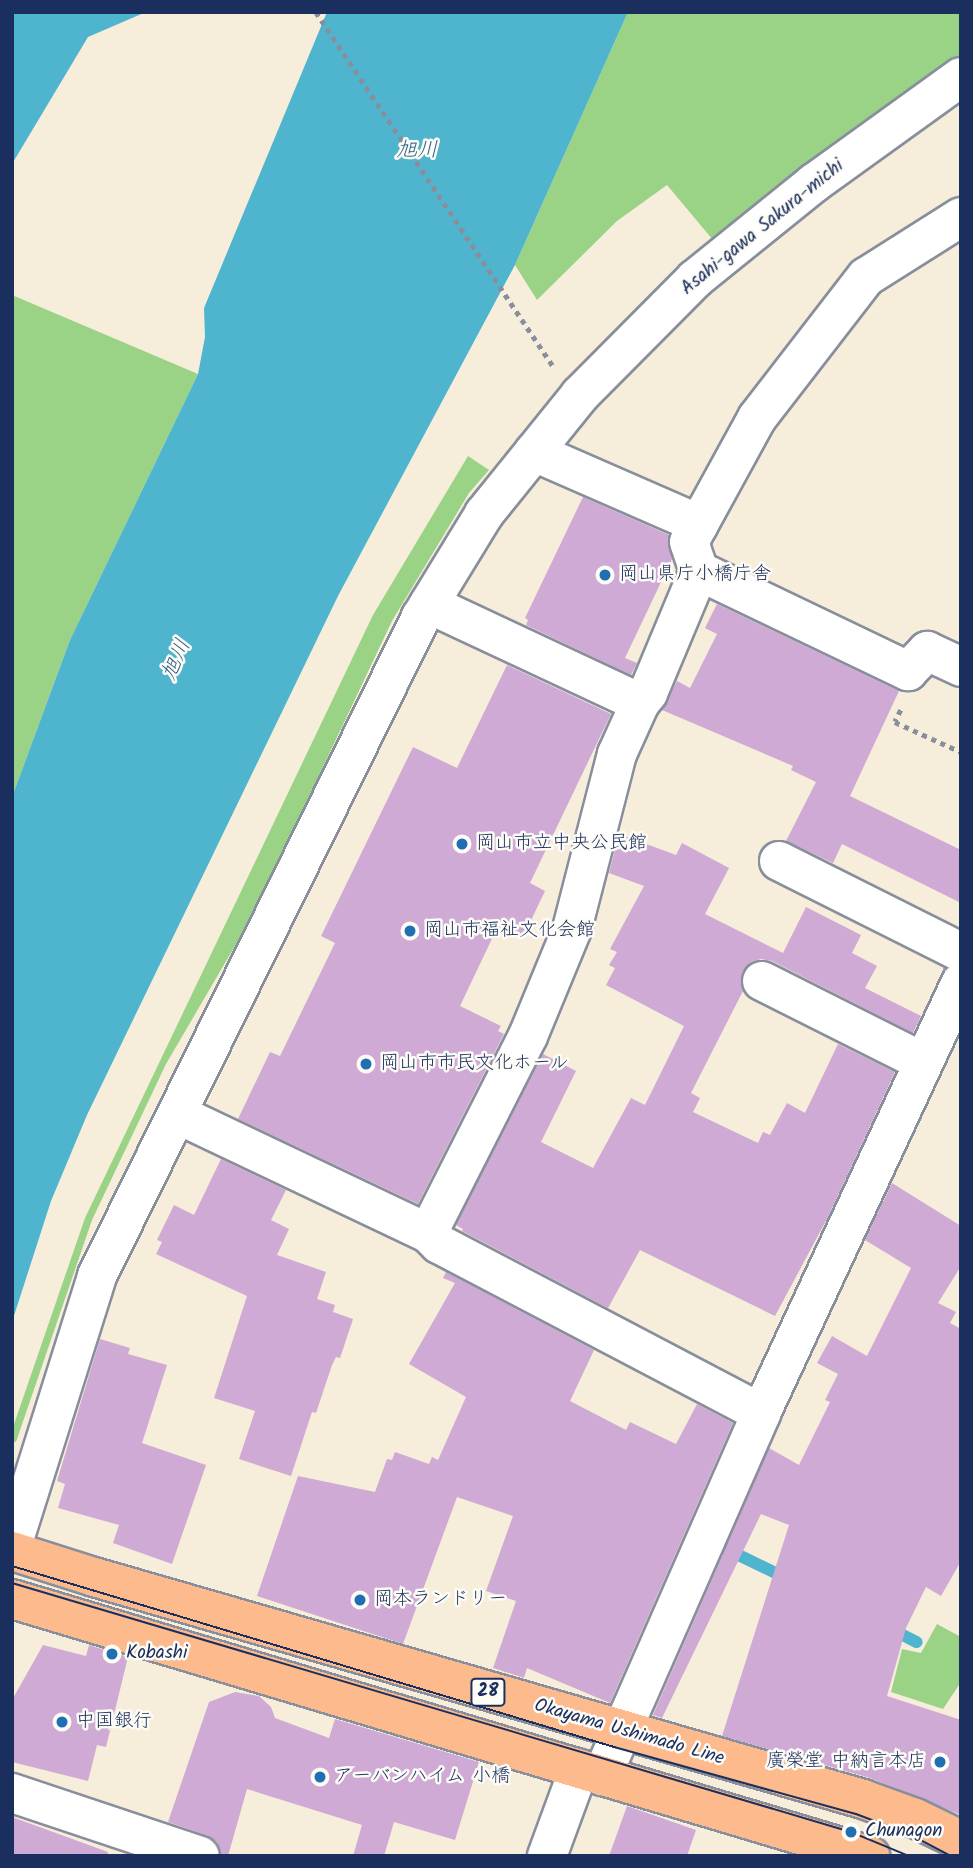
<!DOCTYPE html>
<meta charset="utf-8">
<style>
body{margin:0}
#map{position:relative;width:973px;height:1868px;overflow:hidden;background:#f6edda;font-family:Kalam,"Klee One",sans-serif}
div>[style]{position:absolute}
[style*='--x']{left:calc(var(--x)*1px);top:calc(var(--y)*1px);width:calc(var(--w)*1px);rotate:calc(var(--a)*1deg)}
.green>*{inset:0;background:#9ad386}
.water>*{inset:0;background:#4fb5ce}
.stream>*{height:12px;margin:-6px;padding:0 6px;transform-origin:6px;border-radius:6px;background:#4fb5ce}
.building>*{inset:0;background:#cfaad5}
.path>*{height:4.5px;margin-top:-2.25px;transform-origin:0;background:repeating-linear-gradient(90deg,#888e9c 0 5px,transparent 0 10px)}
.roads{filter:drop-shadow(2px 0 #888e9c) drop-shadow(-2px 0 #888e9c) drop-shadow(0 2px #888e9c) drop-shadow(0 -2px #888e9c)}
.minor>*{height:38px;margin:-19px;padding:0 19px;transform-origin:19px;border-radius:19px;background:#fff}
.primary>*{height:38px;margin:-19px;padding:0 19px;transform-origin:19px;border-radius:19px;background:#fcba8d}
.tram>*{height:2px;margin:-1px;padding:0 1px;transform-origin:1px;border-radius:1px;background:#1b2f5e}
.dots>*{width:19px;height:19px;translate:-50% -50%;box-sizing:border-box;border:4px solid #fdfcf7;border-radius:50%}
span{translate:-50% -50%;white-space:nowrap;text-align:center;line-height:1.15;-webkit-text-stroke:5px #fdfcf7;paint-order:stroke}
.shield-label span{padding:2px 5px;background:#fdfcf7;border:2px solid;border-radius:5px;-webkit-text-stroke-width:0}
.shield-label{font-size:18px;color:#1b2f5e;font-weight:700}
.street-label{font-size:19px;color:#1b2f5e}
.poi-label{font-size:19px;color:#1b2f5e}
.left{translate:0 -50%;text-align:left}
.right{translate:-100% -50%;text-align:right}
.water-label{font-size:21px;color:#2d5e85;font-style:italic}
.frame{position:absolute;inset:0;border:14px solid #1b2f5e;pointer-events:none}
</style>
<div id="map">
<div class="green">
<div style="clip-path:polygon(628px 12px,961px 12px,961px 58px,713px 240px,667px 185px,617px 221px,537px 300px,515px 265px)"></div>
<div style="clip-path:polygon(12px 295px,198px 374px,70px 640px,12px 797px)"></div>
<div style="clip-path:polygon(468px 456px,489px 470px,469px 493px,392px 621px,253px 915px,166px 1064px,92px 1220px,16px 1442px,12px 1441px,12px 1430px,85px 1218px,373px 615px)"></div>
<div style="clip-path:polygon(937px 1624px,961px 1637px,961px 1682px,943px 1709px,891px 1692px,902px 1649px,921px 1653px)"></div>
</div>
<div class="water">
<div style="clip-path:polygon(12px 12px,146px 12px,88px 37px,12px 164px)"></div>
<div style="clip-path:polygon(327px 12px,628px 12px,515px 265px,338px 596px,87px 1115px,51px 1201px,12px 1322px,12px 797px,70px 640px,198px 374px,205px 337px,204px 308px)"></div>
</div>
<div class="stream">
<div style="--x:724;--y:1548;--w:71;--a:25.8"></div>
<div style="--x:889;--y:1628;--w:31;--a:27"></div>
</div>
<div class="building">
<div style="clip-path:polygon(583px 497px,669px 535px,672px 559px,625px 658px,637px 663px,631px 675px,526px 625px,528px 620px,525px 618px)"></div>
<div style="clip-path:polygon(717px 604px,899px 691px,850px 796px,961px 850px,961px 903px,842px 844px,833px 863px,786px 841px,816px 782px,791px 770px,793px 766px,662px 710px,677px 681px,690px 688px,717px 634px,705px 628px)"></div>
<div style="clip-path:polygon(507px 665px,611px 714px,530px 883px,545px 891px,523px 937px,498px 926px,460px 1006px,501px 1026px,498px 1031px,504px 1034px,418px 1204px,238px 1119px,270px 1052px,280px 1056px,335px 943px,321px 936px,413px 747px,457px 768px)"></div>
<div style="clip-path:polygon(619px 834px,676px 855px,682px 843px,729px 868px,705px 914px,783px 953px,806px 907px,861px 935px,852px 953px,877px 966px,865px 988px,921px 1016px,913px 1033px,772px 961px,761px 959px,751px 962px,742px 972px,743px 991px,691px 1093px,700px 1098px,693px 1112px,758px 1143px,763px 1132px,770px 1135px,787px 1103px,805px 1113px,838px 1044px,895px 1072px,828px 1217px,775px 1316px,640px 1250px,608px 1308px,462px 1231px,463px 1229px,456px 1225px,543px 1054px,576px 1071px,541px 1142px,593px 1168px,631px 1098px,645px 1105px,684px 1026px,606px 985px,615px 968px,609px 965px,617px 952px,610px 949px,644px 886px,609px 873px)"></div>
<div style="clip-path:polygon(221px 1159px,286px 1190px,271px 1220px,289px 1229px,277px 1255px,326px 1272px,317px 1299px,335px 1305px,333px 1312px,353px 1319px,340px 1358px,336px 1357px,332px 1365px,316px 1413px,312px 1412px,291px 1476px,239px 1459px,255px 1411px,214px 1398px,247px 1296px,156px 1254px,162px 1242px,157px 1240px,174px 1205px,194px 1215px)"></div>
<div style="clip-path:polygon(892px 1183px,961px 1226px,961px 1266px,938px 1303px,956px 1312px,950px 1323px,961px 1329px,961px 1561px,941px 1596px,926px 1587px,906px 1628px,887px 1696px,961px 1720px,961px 1815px,870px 1778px,722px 1736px,789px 1525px,761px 1514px,662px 1718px,653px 1715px,769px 1448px,799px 1465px,830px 1402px,825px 1400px,838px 1374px,817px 1363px,832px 1336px,867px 1356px,911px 1268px,865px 1240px)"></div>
<div style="clip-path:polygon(446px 1272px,594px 1350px,570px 1401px,626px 1430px,630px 1422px,676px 1444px,697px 1404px,733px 1423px,610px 1703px,527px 1668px,524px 1678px,493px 1668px,516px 1601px,486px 1591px,513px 1516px,457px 1497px,403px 1644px,257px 1596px,298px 1476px,375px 1492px,387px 1459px,392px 1460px,395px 1452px,429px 1464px,432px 1457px,438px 1460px,466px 1397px,409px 1364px,455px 1283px,443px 1278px)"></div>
<div style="clip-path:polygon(100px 1339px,130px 1348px,128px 1354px,167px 1365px,142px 1443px,206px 1465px,172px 1564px,113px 1543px,119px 1525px,58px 1508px,65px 1484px,57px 1481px)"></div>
<div style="clip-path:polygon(43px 1645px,86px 1656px,89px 1645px,128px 1657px,106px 1747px,97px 1745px,88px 1781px,12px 1762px,12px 1700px)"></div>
<div style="clip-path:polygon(235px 1692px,259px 1696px,271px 1707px,275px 1718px,329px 1738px,335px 1719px,479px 1762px,455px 1840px,394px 1822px,384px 1856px,353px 1856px,362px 1825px,247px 1789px,228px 1856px,221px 1856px,217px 1842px,208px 1836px,168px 1822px,209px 1702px)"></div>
<div style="clip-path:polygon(627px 1806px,696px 1830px,687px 1856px,609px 1856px)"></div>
<div style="clip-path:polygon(12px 1817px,108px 1852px,107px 1856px,12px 1856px)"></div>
</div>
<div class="path">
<div style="--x:316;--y:12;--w:426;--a:56.2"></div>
<div style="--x:901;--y:710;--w:13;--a:117"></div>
<div style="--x:895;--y:722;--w:72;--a:24.4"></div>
</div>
<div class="roads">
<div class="minor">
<div style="--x:961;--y:217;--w:112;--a:147.7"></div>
<div style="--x:866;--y:277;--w:178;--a:127.7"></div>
<div style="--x:757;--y:418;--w:141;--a:118.7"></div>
<div style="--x:689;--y:542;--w:31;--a:71"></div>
<div style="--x:699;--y:571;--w:232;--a:25.6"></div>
<div style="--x:908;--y:671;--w:28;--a:-46"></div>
<div style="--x:927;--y:651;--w:38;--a:25"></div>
<div style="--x:534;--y:452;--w:180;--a:23.6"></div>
<div style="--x:429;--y:604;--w:233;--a:25.1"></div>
<div style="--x:779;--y:861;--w:203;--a:26.6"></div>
<div style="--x:762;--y:981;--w:180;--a:26.7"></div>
<div style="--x:177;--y:1114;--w:278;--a:25.4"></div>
<div style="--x:428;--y:1233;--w:16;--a:45"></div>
<div style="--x:439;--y:1244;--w:364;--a:27.7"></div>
<div style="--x:428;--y:1233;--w:221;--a:-63.1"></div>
<div style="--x:528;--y:1036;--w:116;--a:-67.6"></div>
<div style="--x:572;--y:929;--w:181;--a:-75.6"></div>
<div style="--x:617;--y:754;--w:56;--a:-65.7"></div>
<div style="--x:640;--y:703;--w:13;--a:-51"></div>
<div style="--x:648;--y:693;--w:132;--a:-67.3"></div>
<div style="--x:12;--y:1546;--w:283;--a:-72.5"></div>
<div style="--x:97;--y:1276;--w:734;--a:-63.82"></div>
<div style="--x:421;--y:617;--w:121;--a:-58.5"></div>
<div style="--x:484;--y:514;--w:153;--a:-51.1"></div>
<div style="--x:580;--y:395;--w:163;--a:-45.2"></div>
<div style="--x:695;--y:279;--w:153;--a:-38.9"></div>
<div style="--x:814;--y:183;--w:181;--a:-35.8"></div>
<div style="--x:602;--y:1776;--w:396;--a:-66.3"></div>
<div style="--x:761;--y:1413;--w:475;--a:-65.1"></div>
<div style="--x:12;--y:1793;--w:198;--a:18.5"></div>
<div style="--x:547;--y:1856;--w:93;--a:-69.8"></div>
</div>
<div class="primary">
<div style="--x:12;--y:1551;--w:86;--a:17.6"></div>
<div style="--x:94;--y:1577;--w:800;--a:16.1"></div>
<div style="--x:863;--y:1799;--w:55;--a:20.1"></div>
<div style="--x:915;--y:1818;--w:51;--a:25.6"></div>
<div style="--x:12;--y:1599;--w:896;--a:16.67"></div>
</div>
</div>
<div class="tram">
<div style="--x:12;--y:1566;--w:629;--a:16.73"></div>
<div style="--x:614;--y:1747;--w:251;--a:15.5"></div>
<div style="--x:856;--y:1814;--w:57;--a:20.7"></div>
<div style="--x:909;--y:1834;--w:47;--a:27.6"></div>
<div style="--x:12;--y:1583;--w:875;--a:16.53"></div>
<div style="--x:851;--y:1832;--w:63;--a:22.5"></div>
</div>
<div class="dots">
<div style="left:605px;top:575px;background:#1f6fb2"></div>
<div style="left:462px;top:844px;background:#1f6fb2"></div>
<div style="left:410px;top:931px;background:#1f6fb2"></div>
<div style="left:366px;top:1064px;background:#1f6fb2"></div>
<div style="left:360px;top:1600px;background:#1f6fb2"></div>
<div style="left:112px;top:1654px;background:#1f6fb2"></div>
<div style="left:62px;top:1722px;background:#1f6fb2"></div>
<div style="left:940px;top:1762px;background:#1f6fb2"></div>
<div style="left:320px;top:1777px;background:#1f6fb2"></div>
<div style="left:851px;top:1832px;background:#1f6fb2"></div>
</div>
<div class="shield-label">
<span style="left:488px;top:1692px">28</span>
</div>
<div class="street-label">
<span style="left:763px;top:228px;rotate:-39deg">Asahi-gawa Sakura-michi</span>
<span style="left:629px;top:1733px;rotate:16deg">Okayama Ushimado Line</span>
</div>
<div class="poi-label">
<span class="left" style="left:619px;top:575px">岡山県庁小橋庁舎</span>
<span class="left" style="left:476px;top:844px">岡山市立中央公民館</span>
<span class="left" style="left:424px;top:931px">岡山市福祉文化会館</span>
<span class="left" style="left:380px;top:1064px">岡山市市民文化ホール</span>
<span class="left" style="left:374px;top:1600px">岡本ランドリー</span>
<span class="left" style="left:126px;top:1654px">Kobashi</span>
<span class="left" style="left:76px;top:1722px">中国銀行</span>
<span class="right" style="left:926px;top:1762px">廣榮堂 中納言本店</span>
<span class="left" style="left:334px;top:1777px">アーバンハイム 小橋</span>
<span class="left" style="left:865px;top:1832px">Chunagon</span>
</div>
<div class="water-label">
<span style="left:417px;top:151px">旭川</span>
<span style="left:177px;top:660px;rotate:-66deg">旭川</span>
</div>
<div class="frame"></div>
</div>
